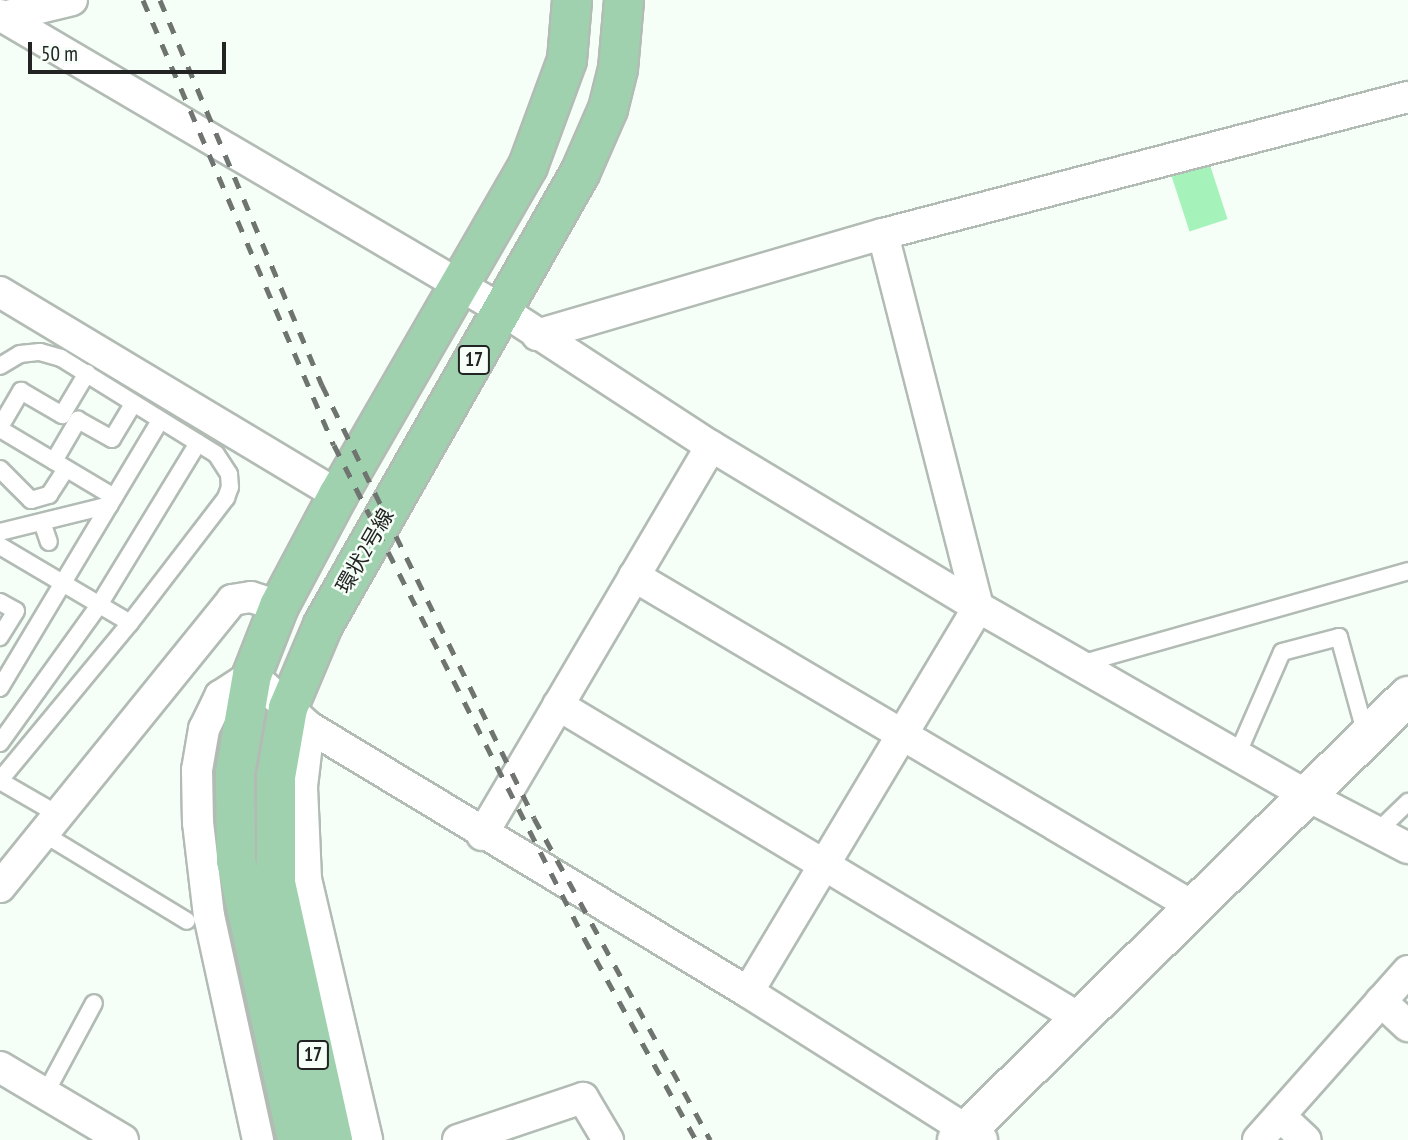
<!DOCTYPE html>
<meta charset="utf-8">
<style>
body{margin:0}
#map{position:relative;width:1408px;height:1140px;overflow:hidden;background:#f5fef7;font-family:"PT Sans Narrow","Noto Sans JP",sans-serif}
div>[style]{position:absolute}
[style*='--x']{left:calc(var(--x)*1px);top:calc(var(--y)*1px);width:calc(var(--w)*1px);rotate:calc(var(--a)*1deg)}
.green>*{inset:0;background:#a6f2bb;transform-origin:0 0}
.roads{filter:drop-shadow(2px 0 #b2bbb4) drop-shadow(-2px 0 #b2bbb4) drop-shadow(0 2px #b2bbb4) drop-shadow(0 -2px #b2bbb4)}
.service>*{height:16px;margin:-8px;padding:0 8px;transform-origin:8px;border-radius:8px;background:#fff}
.minor>*{height:30px;margin:-15px;padding:0 15px;transform-origin:15px;border-radius:15px;background:#fff}
.tertiary>*{height:38px;margin:-19px;padding:0 19px;transform-origin:19px;border-radius:19px;background:#fff}
.primary>*{height:38px;margin:-19px;padding:0 19px;transform-origin:19px;border-radius:19px;background:#a0d1af}
.rail>*{height:5px;margin-top:-2.5px;transform-origin:0;background:repeating-linear-gradient(90deg,#6f7470 0 12px,transparent 0 24px)}
span{translate:-50% -50%;white-space:nowrap;text-align:center;line-height:1.15;-webkit-text-stroke:5px #f5fef7;paint-order:stroke}
.shield-label span{padding:2px 5px;background:#f5fef7;border:2px solid;border-radius:5px;-webkit-text-stroke-width:0}
.shield-label{font-size:19px;color:#212422;font-weight:700}
.street-label{font-size:21px;color:#212422}
.scale{position:absolute;left:28px;top:42px;width:198px;height:32px;box-sizing:border-box;border:4px solid #212422;border-top:0;padding-left:9px;font-size:21px;line-height:24px;white-space:nowrap;color:#212422;-webkit-text-stroke:5px #f5fef7;paint-order:stroke}
</style>
<div id="map">
<div class="green">
<div style="left:1209px;top:162px;width:60px;height:40px;rotate:72deg"></div>
</div>
<div class="roads">
<div class="service">
<div style="--x:0;--y:366;--w:23;--a:-31"></div>
<div style="--x:20;--y:354;--w:20;--a:-6"></div>
<div style="--x:40;--y:352;--w:22;--a:16"></div>
<div style="--x:61;--y:358;--w:182;--a:31.8"></div>
<div style="--x:216;--y:454;--w:24;--a:57"></div>
<div style="--x:229;--y:474;--w:13;--a:86"></div>
<div style="--x:230;--y:487;--w:12;--a:110"></div>
<div style="--x:226;--y:498;--w:158;--a:127.5"></div>
<div style="--x:130;--y:623;--w:204;--a:129.6"></div>
<div style="--x:0;--y:427;--w:42;--a:-59.7"></div>
<div style="--x:21;--y:391;--w:48;--a:30.3"></div>
<div style="--x:62;--y:415;--w:49;--a:-59.2"></div>
<div style="--x:0;--y:429;--w:133;--a:30.8"></div>
<div style="--x:54;--y:461;--w:48;--a:-59.7"></div>
<div style="--x:78;--y:420;--w:39;--a:29"></div>
<div style="--x:112;--y:439;--w:41;--a:-59"></div>
<div style="--x:0;--y:469;--w:44;--a:45"></div>
<div style="--x:31;--y:500;--w:19;--a:-16"></div>
<div style="--x:49;--y:495;--w:31;--a:-57"></div>
<div style="--x:42;--y:522;--w:21;--a:71"></div>
<div style="--x:0;--y:532;--w:113;--a:-13.8"></div>
<div style="--x:0;--y:546;--w:151;--a:30.6"></div>
<div style="--x:0;--y:602;--w:18;--a:29"></div>
<div style="--x:16;--y:611;--w:31;--a:122"></div>
<div style="--x:1080;--y:664;--w:341;--a:-15.8"></div>
<div style="--x:0;--y:688;--w:311;--a:-59.1"></div>
<div style="--x:0;--y:743;--w:170;--a:-54.3"></div>
<div style="--x:99;--y:605;--w:190;--a:-58.6"></div>
<div style="--x:1237;--y:755;--w:112;--a:-66.4"></div>
<div style="--x:1282;--y:652;--w:59;--a:-14.7"></div>
<div style="--x:1339;--y:637;--w:102;--a:74.6"></div>
<div style="--x:0;--y:781;--w:68;--a:30"></div>
<div style="--x:1378;--y:831;--w:42;--a:-44"></div>
<div style="--x:44;--y:834;--w:167;--a:31.3"></div>
<div style="--x:45;--y:1094;--w:103;--a:-61.7"></div>
</div>
<div class="minor">
<div style="--x:0;--y:15;--w:582;--a:30.44"></div>
<div style="--x:502;--y:310;--w:249;--a:33.1"></div>
<div style="--x:711;--y:446;--w:312;--a:31.1"></div>
<div style="--x:978;--y:607;--w:380;--a:29.8"></div>
<div style="--x:1308;--y:796;--w:113;--a:27.5"></div>
<div style="--x:3;--y:17;--w:71;--a:-13.8"></div>
<div style="--x:0;--y:292;--w:394;--a:31"></div>
<div style="--x:537;--y:335;--w:360;--a:-16.3"></div>
<div style="--x:883;--y:234;--w:543;--a:-14.63"></div>
<div style="--x:634;--y:576;--w:651;--a:30.59"></div>
<div style="--x:558;--y:705;--w:608;--a:31"></div>
<div style="--x:309;--y:727;--w:60;--a:96.7"></div>
<div style="--x:302;--y:787;--w:92;--a:87.5"></div>
<div style="--x:306;--y:879;--w:268;--a:76.8"></div>
<div style="--x:482;--y:835;--w:451;--a:-59.5"></div>
<div style="--x:0;--y:887;--w:369;--a:-51"></div>
<div style="--x:232;--y:600;--w:19;--a:-9"></div>
<div style="--x:251;--y:597;--w:29;--a:18"></div>
<div style="--x:748;--y:992;--w:448;--a:-59.1"></div>
<div style="--x:978;--y:607;--w:385;--a:-104.3"></div>
<div style="--x:1381;--y:1001;--w:37;--a:43"></div>
<div style="--x:0;--y:1067;--w:143;--a:30.7"></div>
<div style="--x:1280;--y:1116;--w:35;--a:43"></div>
<div style="--x:258;--y:1140;--w:229;--a:-102.3"></div>
<div style="--x:209;--y:916;--w:94;--a:-96.7"></div>
<div style="--x:198;--y:823;--w:53;--a:-91.1"></div>
<div style="--x:197;--y:770;--w:42;--a:-80.3"></div>
<div style="--x:204;--y:729;--w:37;--a:-64"></div>
<div style="--x:220;--y:696;--w:38;--a:-33"></div>
<div style="--x:252;--y:675;--w:77;--a:42.4"></div>
<div style="--x:309;--y:727;--w:513;--a:31.12"></div>
<div style="--x:748;--y:992;--w:277;--a:32.3"></div>
<div style="--x:458;--y:1140;--w:132;--a:-18.6"></div>
<div style="--x:583;--y:1098;--w:49;--a:59.2"></div>
<div style="--x:1258;--y:1140;--w:226;--a:-48.4"></div>
</div>
<div class="tertiary">
<div style="--x:957;--y:1140;--w:633;--a:-44.55"></div>
</div>
<div class="primary">
<div style="--x:297;--y:1140;--w:286;--a:-102.3"></div>
<div style="--x:236;--y:861;--w:88;--a:-90.7"></div>
<div style="--x:235;--y:773;--w:99;--a:-80.2"></div>
<div style="--x:252;--y:675;--w:74;--a:-68.6"></div>
<div style="--x:279;--y:606;--w:126;--a:-62"></div>
<div style="--x:338;--y:495;--w:380;--a:-60"></div>
<div style="--x:528;--y:166;--w:113;--a:-69.8"></div>
<div style="--x:567;--y:60;--w:60;--a:-85.2"></div>
<div style="--x:333;--y:1140;--w:264;--a:-102.5"></div>
<div style="--x:276;--y:882;--w:105;--a:-90"></div>
<div style="--x:276;--y:777;--w:70;--a:-80.1"></div>
<div style="--x:288;--y:708;--w:90;--a:-67.1"></div>
<div style="--x:323;--y:625;--w:520;--a:-60.38"></div>
<div style="--x:580;--y:173;--w:70;--a:-66.4"></div>
<div style="--x:608;--y:109;--w:41;--a:-76"></div>
<div style="--x:618;--y:69;--w:69;--a:-85"></div>
</div>
</div>
<div class="rail">
<div style="--x:143;--y:0;--w:484;--a:66.8"></div>
<div style="--x:334;--y:445;--w:553;--a:63.11"></div>
<div style="--x:584;--y:938;--w:231;--a:61"></div>
<div style="--x:160;--y:0;--w:418;--a:67.2"></div>
<div style="--x:322;--y:385;--w:482;--a:63.9"></div>
<div style="--x:534;--y:818;--w:367;--a:61.3"></div>
</div>
<div class="shield-label">
<span style="left:474px;top:360px">17</span>
<span style="left:313px;top:1055px">17</span>
</div>
<div class="street-label">
<span style="left:365px;top:551px;rotate:-60deg">環状2号線</span>
</div>
<div class="scale">50 m</div>
</div>
